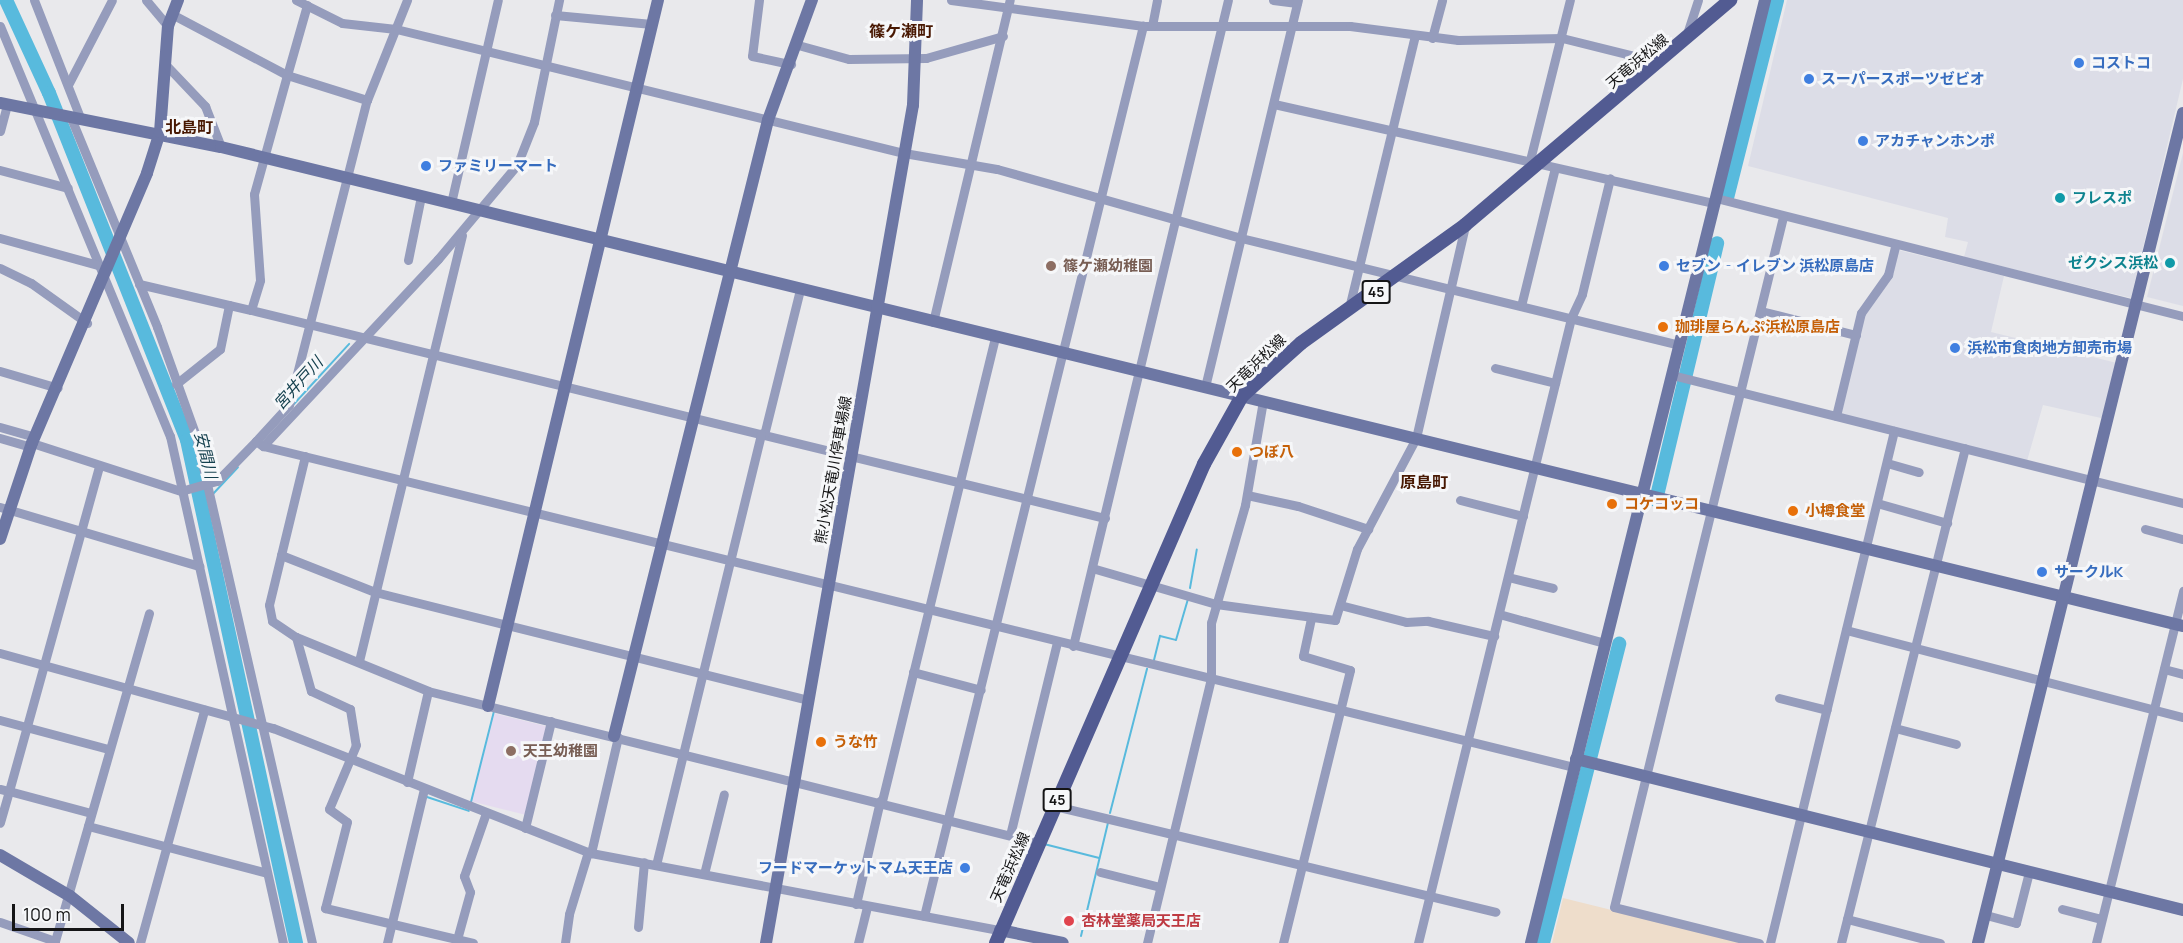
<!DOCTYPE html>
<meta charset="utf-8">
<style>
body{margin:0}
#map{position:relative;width:2183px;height:943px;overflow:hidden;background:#e9e9ec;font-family:Manrope,"Noto Sans JP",sans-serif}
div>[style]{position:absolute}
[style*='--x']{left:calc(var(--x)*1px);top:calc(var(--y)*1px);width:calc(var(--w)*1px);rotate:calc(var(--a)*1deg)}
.built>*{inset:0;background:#dcdde7}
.industrial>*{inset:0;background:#eeddcb}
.education>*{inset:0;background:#e5dbf0;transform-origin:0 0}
.stream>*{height:2px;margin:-1px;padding:0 1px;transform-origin:1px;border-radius:1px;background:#58badd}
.river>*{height:14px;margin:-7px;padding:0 7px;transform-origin:7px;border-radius:7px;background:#58badd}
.street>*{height:9px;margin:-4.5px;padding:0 4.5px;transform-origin:4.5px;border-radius:4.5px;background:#959cbc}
.secondary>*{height:12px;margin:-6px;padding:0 6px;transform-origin:6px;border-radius:6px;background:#6d77a4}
.primary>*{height:14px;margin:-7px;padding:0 7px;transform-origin:7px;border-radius:7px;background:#525b92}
.dots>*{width:16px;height:16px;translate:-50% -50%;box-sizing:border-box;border:3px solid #f6f7f9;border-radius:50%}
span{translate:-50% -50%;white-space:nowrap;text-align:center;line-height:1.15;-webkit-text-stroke:6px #f6f7f9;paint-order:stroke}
.shield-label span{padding:2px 4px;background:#f6f7f9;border:2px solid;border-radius:4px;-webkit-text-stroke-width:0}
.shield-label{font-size:14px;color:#151516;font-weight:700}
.street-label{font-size:15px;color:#151516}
.shop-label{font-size:15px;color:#366cbe;font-weight:700}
.left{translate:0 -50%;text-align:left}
.right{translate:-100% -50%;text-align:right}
.culture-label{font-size:15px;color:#0d838f;font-weight:700}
.education-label{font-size:15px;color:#785e54;font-weight:700}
.food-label{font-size:15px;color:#c56008;font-weight:700}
.health-label{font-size:15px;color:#be3a42;font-weight:700}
.neighbourhood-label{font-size:16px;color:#481802;font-weight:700}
.water-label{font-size:16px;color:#133f4d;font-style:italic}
.scale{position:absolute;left:12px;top:904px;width:112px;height:27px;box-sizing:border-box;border:3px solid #151516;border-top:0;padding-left:8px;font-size:18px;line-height:21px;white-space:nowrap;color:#151516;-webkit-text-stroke:4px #f6f7f9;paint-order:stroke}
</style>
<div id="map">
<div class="built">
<div style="clip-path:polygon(1787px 0,2183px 0,2183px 79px,2131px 298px,1964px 257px,1968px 242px,1945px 237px,1948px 218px,1748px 166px)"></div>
<div style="clip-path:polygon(2183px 153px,2183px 306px,2147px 297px)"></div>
<div style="clip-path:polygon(1898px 250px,2004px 276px,1991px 332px,2117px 363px,2105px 414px,2101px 418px,2043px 405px,2027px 461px,1841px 415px,1866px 308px)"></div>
</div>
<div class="industrial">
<div style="clip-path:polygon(1563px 898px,1745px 943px,1552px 943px)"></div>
</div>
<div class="education">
<div style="left:493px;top:713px;width:56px;height:91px;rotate:14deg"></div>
</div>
<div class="stream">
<div style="--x:293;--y:405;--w:83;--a:-47.4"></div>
<div style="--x:212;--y:495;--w:38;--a:-47"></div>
<div style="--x:203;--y:506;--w:9;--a:-54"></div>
<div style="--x:1190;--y:588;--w:39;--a:-80"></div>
<div style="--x:1154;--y:660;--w:25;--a:-76"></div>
<div style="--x:1160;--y:636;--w:16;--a:14"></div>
<div style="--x:1176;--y:640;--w:43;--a:-73.7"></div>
<div style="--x:427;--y:797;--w:44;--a:18.4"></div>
<div style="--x:471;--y:802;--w:94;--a:-75.8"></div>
<div style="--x:1110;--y:813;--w:149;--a:-75.6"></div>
<div style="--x:1044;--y:844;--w:57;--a:14.3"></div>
<div style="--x:1081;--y:936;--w:116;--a:-76.6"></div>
</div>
<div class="river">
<div style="--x:6;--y:0;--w:102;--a:65.2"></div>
<div style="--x:49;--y:93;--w:373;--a:68.3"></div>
<div style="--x:187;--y:440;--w:515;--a:77.77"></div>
<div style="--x:1727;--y:198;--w:204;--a:-75.8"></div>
<div style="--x:1656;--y:500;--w:264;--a:-76.6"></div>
<div style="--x:1543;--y:943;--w:309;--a:-75.7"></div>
</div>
<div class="street">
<div style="--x:34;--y:0;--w:129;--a:68.6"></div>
<div style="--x:146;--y:0;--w:34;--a:50"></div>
<div style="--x:296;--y:0;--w:51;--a:26.6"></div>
<div style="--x:342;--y:23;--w:54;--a:6.3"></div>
<div style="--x:396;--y:29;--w:523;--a:13.72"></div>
<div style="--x:904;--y:153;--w:94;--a:9.8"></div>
<div style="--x:997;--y:169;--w:254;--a:15.8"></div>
<div style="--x:1241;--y:238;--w:451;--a:13.7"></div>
<div style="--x:759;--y:0;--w:56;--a:97.1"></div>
<div style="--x:752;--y:56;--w:40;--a:12"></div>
<div style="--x:951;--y:0;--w:194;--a:7.7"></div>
<div style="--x:1143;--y:26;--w:207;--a:0"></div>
<div style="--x:1350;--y:26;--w:109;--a:7.4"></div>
<div style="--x:1458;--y:40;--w:104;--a:-1.1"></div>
<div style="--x:1562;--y:38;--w:100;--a:13.9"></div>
<div style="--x:1273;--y:0;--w:24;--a:7"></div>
<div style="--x:307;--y:5;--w:73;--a:105.9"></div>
<div style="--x:287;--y:75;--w:84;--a:17.4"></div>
<div style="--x:555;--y:15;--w:97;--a:5.3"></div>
<div style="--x:0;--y:26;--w:444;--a:67.5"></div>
<div style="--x:170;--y:436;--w:519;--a:77.44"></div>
<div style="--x:1152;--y:26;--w:26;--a:-79"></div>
<div style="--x:1432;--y:38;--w:39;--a:-75"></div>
<div style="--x:1685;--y:40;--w:42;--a:-72"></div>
<div style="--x:798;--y:45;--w:53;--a:15.4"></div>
<div style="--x:849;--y:59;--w:77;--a:-0.7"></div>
<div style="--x:926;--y:58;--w:80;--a:-15.9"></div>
<div style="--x:166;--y:65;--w:57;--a:46.4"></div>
<div style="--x:205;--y:106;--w:44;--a:68.7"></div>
<div style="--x:69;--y:83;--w:93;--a:-62.6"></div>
<div style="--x:1274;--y:104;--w:452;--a:12.7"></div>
<div style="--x:71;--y:118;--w:226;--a:67.6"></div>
<div style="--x:157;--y:327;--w:116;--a:70.3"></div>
<div style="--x:196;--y:436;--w:520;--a:77.11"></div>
<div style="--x:0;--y:131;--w:27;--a:-75"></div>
<div style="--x:1529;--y:164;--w:169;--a:-76"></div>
<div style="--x:0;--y:170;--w:70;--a:14.8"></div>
<div style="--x:1716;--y:198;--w:482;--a:14.2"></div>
<div style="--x:451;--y:203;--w:208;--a:-77"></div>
<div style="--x:0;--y:238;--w:102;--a:15.4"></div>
<div style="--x:408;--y:260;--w:65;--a:-78.5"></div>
<div style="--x:0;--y:268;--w:34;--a:26"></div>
<div style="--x:31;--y:283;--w:69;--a:35.5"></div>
<div style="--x:139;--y:284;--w:115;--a:13.1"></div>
<div style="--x:251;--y:310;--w:31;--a:-73"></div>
<div style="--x:260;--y:280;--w:86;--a:-94"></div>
<div style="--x:254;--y:194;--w:123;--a:-74.5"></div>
<div style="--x:287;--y:75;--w:130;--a:-152.1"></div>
<div style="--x:1521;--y:306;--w:142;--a:-76.2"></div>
<div style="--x:1349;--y:308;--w:280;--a:-76.4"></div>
<div style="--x:251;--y:310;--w:879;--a:13.69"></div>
<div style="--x:1761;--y:311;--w:98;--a:14.2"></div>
<div style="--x:933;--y:322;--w:331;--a:-76.6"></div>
<div style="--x:1495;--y:368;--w:62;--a:14"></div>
<div style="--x:0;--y:371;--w:60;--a:16.3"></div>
<div style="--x:1672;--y:375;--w:527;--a:14.06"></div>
<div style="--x:176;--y:384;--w:56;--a:-38.5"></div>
<div style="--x:220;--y:349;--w:45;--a:-78.4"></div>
<div style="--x:1205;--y:387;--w:398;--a:-76.5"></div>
<div style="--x:1836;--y:416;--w:106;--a:-76.4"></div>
<div style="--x:1861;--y:313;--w:47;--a:-54.6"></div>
<div style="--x:1888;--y:275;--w:32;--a:-76"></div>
<div style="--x:0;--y:427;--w:36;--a:16"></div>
<div style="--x:764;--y:435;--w:150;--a:-76.1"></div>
<div style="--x:0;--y:438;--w:32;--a:16"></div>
<div style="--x:256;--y:441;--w:49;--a:-47.5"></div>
<div style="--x:289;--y:405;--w:315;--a:-75.7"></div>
<div style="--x:367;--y:100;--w:108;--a:-68.2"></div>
<div style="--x:32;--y:443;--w:157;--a:17.9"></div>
<div style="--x:181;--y:491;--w:37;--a:-16"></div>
<div style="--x:217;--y:481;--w:56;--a:-45.7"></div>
<div style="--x:256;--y:441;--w:9;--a:36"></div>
<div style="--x:263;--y:446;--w:256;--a:-46.9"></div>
<div style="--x:438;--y:259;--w:123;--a:-50"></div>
<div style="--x:517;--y:165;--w:46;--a:-68.4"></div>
<div style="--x:534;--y:122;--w:125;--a:-78.4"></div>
<div style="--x:263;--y:446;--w:1350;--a:13.76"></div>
<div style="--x:305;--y:456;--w:153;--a:103.6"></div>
<div style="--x:269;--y:605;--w:16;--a:79"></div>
<div style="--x:272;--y:621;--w:29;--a:34"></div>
<div style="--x:296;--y:637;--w:143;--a:22.2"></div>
<div style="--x:428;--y:691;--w:630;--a:13.97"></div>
<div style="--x:1887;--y:463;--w:33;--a:16"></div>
<div style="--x:1247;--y:495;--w:52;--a:12.2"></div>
<div style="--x:1298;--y:506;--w:74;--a:18.2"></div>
<div style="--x:1460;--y:500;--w:65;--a:14.3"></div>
<div style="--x:1877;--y:503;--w:73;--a:15.9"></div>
<div style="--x:0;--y:507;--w:208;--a:16.5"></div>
<div style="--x:2145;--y:529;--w:39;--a:15"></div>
<div style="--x:281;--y:555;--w:101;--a:21.5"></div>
<div style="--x:375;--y:592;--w:446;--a:14"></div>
<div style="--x:1092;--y:568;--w:129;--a:16.2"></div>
<div style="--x:1216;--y:604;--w:120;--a:7.7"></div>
<div style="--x:1335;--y:620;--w:74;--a:-72.8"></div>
<div style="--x:1357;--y:549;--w:126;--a:-62"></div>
<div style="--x:1416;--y:438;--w:219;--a:-77"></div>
<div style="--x:1508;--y:577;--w:46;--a:13.7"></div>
<div style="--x:1340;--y:605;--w:68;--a:14.4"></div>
<div style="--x:1406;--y:622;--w:22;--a:-3"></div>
<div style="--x:1428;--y:621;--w:68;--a:12.8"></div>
<div style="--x:1499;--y:614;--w:109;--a:15.4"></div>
<div style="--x:1846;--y:630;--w:348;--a:14.5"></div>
<div style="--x:296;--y:637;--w:56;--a:74.5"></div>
<div style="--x:311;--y:691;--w:43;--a:24.8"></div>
<div style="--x:350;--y:709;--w:36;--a:81"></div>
<div style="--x:356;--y:745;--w:69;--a:112.9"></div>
<div style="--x:329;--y:809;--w:22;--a:36"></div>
<div style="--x:347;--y:822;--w:89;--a:104.3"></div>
<div style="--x:325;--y:908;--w:152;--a:13.3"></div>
<div style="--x:1073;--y:646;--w:664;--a:-76.51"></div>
<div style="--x:0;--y:653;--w:283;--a:15.4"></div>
<div style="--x:273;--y:728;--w:342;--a:21.5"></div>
<div style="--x:591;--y:853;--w:416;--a:10.7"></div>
<div style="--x:359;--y:661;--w:438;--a:-76.4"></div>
<div style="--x:2164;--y:669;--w:20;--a:15"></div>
<div style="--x:913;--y:672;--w:70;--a:14.8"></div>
<div style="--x:1779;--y:698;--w:49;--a:14"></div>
<div style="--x:0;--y:720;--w:112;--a:15"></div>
<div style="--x:1895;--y:728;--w:63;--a:14.7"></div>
<div style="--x:407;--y:782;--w:93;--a:-77"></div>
<div style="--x:0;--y:789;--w:9;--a:13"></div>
<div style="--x:9;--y:791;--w:33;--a:106"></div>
<div style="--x:882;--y:801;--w:478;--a:-76.3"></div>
<div style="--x:1055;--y:806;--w:453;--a:13.5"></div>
<div style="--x:91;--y:813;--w:85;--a:-165"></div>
<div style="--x:9;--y:791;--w:337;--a:-74.5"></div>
<div style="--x:88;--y:826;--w:185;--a:14.7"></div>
<div style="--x:525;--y:828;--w:110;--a:-76.3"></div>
<div style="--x:1010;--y:835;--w:199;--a:-76.3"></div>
<div style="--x:591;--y:853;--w:119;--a:-76.9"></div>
<div style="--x:656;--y:865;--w:444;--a:-76.3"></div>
<div style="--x:1100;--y:872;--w:62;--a:14"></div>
<div style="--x:704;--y:874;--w:82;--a:-76"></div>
<div style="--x:856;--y:904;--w:106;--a:-76.9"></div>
<div style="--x:2062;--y:909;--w:40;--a:14.4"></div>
<div style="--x:1986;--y:915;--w:31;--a:15"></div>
<div style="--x:2016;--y:923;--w:53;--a:-75.7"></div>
<div style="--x:924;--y:916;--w:917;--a:-76.18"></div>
<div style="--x:1847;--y:919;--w:96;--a:14.5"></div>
<div style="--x:0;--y:922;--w:58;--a:19.1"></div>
<div style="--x:55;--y:941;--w:341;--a:-74"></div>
<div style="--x:638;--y:927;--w:65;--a:-84.7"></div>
<div style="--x:140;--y:943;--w:242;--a:-74.6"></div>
<div style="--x:387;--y:943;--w:158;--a:-76.5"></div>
<div style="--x:456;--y:943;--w:53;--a:-74.6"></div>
<div style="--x:470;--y:892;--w:17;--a:-111"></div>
<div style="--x:464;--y:876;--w:67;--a:-70.8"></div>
<div style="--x:565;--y:943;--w:29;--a:-82"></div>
<div style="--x:569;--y:914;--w:65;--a:-73"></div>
<div style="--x:858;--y:943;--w:38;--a:-76"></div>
<div style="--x:1147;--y:943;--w:273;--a:-76.4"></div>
<div style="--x:1211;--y:678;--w:55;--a:-90"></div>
<div style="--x:1211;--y:623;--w:123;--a:-73.9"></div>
<div style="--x:1245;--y:505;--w:106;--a:-80.2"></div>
<div style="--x:1283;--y:943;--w:281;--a:-76.2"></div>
<div style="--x:1350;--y:670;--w:49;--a:-163.4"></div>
<div style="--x:1303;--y:656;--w:40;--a:-78"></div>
<div style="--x:1418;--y:943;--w:643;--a:-76.24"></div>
<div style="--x:1571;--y:318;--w:26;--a:-65"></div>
<div style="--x:1582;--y:294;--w:119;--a:-76.4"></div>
<div style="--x:1759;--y:943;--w:149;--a:-166.1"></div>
<div style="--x:1614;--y:907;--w:710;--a:-76.24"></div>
<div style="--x:1770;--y:943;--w:527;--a:-76.39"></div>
<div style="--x:1841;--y:943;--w:510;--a:-75.94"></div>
<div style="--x:2096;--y:943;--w:363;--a:-76.1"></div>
</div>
<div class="secondary">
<div style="--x:0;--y:103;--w:225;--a:11.3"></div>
<div style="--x:221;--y:147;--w:2020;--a:13.72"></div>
<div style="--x:0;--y:539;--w:101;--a:-71.6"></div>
<div style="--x:32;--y:443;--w:293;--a:-66.9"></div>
<div style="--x:147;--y:173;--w:43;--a:-72.4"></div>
<div style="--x:160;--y:132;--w:106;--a:-85.7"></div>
<div style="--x:168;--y:26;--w:28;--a:-69"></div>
<div style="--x:488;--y:706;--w:726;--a:-76.46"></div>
<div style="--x:614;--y:736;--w:635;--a:-75.96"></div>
<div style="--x:768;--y:120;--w:128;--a:-69.9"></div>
<div style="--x:1576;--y:759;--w:625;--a:13.97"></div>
<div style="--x:0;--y:855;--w:81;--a:30.4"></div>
<div style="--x:70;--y:896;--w:75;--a:38.5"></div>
<div style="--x:1000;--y:930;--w:64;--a:11.7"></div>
<div style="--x:766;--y:943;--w:851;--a:-80.05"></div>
<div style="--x:913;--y:105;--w:105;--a:-87.8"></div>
<div style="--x:1531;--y:943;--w:972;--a:-76.06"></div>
<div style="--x:1978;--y:943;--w:855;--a:-76.13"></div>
</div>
<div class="primary">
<div style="--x:996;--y:943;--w:522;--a:-66.53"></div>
<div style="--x:1204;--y:464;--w:78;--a:-60.8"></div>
<div style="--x:1242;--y:396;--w:79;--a:-41.9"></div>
<div style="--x:1301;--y:343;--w:202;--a:-35.7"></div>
<div style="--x:1465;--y:225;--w:348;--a:-40.3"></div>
</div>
<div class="dots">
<div style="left:2079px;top:63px;background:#3f7fe0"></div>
<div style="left:1809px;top:79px;background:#3f7fe0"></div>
<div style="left:1863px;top:141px;background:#3f7fe0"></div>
<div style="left:426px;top:166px;background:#3f7fe0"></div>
<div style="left:2060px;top:198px;background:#0f9aa8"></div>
<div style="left:2170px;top:263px;background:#0f9aa8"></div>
<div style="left:1051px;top:266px;background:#8d6e63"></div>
<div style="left:1664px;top:266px;background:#3f7fe0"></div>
<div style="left:1663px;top:327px;background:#e8710a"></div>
<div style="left:1955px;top:348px;background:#3f7fe0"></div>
<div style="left:1237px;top:452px;background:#e8710a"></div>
<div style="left:1612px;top:504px;background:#e8710a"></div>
<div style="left:1793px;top:511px;background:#e8710a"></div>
<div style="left:2042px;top:572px;background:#3f7fe0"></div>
<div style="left:821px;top:742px;background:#e8710a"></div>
<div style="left:511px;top:751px;background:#8d6e63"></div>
<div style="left:965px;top:868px;background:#3f7fe0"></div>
<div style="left:1069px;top:921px;background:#e0444e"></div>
</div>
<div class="shield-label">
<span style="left:1376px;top:292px">45</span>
<span style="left:1057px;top:800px">45</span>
</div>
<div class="street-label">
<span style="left:1637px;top:61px;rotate:-40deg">天竜浜松線</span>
<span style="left:1256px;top:363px;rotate:-44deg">天竜浜松線</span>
<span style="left:833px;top:470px;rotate:-80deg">熊小松天竜川停車場線</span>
<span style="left:1010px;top:867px;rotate:-66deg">天竜浜松線</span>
</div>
<div class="shop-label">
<span class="left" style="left:2091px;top:63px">コストコ</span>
<span class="left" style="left:1821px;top:79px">スーパースポーツゼビオ</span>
<span class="left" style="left:1875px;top:141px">アカチャンホンポ</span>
<span class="left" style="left:438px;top:166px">ファミリーマート</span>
<span class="left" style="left:1676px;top:266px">セブン‐イレブン 浜松原島店</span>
<span class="left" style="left:1967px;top:348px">浜松市食肉地方卸売市場</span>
<span class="left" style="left:2054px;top:572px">サークルK</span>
<span class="right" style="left:953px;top:868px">フードマーケットマム天王店</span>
</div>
<div class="culture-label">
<span class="left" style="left:2072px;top:198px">フレスポ</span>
<span class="right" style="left:2158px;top:263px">ゼクシス浜松</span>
</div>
<div class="education-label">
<span class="left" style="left:1063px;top:266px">篠ケ瀬幼稚園</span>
<span class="left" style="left:523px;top:751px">天王幼稚園</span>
</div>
<div class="food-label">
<span class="left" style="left:1675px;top:327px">珈琲屋らんぷ浜松原島店</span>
<span class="left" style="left:1249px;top:452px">つぼ八</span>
<span class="left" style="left:1624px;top:504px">コケコッコ</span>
<span class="left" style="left:1805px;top:511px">小樽食堂</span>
<span class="left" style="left:833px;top:742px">うな竹</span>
</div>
<div class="health-label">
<span class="left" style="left:1081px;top:921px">杏林堂薬局天王店</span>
</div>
<div class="neighbourhood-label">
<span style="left:901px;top:31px">篠ケ瀬町</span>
<span style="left:189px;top:127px">北島町</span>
<span style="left:1424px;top:482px">原島町</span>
</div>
<div class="water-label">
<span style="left:298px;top:383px;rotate:-48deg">宮井戸川</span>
<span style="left:206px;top:455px;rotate:76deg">安間川</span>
</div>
<div class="scale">100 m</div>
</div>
